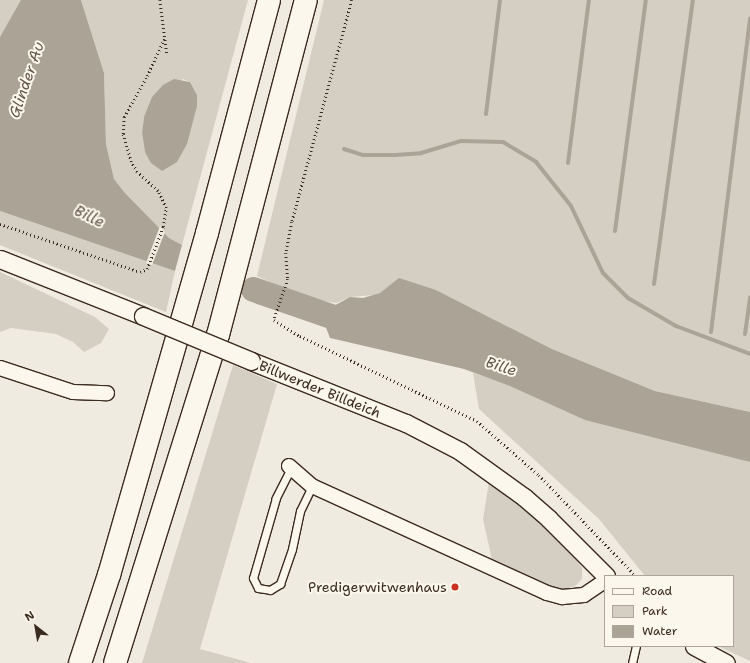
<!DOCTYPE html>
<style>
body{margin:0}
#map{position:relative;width:750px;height:663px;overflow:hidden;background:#f0ebe0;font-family:"Shantell Sans",sans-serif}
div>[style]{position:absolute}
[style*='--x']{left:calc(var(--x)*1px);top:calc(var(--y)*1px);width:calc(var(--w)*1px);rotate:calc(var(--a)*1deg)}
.green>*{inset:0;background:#d5cec3}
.water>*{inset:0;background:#aca397}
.pier>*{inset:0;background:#f0ebe0}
.stream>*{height:4px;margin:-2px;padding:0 2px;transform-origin:2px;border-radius:2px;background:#aca397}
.river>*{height:25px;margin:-12.5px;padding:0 12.5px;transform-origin:12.5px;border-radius:12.5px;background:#aca397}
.path>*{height:2.5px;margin-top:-1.25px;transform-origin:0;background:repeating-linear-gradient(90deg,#3b2a1e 0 1px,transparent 0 4px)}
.roads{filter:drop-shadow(1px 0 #3b2a1e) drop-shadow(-1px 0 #3b2a1e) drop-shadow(0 1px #3b2a1e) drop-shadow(0 -1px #3b2a1e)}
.service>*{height:7px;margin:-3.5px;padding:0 3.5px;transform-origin:3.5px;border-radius:3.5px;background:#fbf7ec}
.minor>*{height:14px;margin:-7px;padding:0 7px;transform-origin:7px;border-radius:7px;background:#fbf7ec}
.tertiary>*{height:17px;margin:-8.5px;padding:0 8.5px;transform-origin:8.5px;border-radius:8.5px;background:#fbf7ec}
.motorway>*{height:22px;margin:-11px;padding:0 11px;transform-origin:11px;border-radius:11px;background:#fbf7ec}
.bridges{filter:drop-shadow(1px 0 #3b2a1e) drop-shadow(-1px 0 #3b2a1e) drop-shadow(0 1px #3b2a1e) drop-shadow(0 -1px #3b2a1e)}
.tertiary-bridge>*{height:17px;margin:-8.5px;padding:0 8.5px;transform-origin:8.5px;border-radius:8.5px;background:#fbf7ec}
.dots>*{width:11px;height:11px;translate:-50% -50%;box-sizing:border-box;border:2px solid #fbf7ec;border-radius:50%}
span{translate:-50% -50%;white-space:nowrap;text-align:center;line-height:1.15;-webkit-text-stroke:4px #fbf7ec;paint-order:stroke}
.street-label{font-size:14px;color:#3b2a1e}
.poi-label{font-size:14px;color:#3b2a1e}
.right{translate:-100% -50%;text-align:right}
.water-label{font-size:15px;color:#635448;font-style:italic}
.legend{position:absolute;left:604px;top:575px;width:130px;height:72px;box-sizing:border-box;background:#fbf7ec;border:1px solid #aea59a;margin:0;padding:5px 7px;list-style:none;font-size:12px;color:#3b2a1e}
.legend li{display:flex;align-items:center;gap:8px;height:20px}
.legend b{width:20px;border:1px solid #aea59a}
.north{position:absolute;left:16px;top:607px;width:40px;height:40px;-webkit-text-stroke:3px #fbf7ec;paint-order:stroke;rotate:329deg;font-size:11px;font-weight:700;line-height:16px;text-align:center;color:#3b2a1e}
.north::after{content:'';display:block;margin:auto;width:14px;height:18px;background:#3b2a1e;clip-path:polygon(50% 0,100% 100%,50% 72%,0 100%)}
</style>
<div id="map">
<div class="green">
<div style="clip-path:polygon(0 0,34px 0,0 53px)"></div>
<div style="clip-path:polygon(evenodd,81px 0,248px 0,182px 245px,169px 238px,125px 193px,114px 179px,106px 144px,104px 73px,81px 0,183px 79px,190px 82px,197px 95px,145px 152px,142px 133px,144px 117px,183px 79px)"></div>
<div style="clip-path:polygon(324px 0,750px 0,750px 412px,655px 391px,552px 349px,436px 290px,350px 297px,336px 303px,302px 297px,257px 276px)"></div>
<div style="clip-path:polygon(0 211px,175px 271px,166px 312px,0 245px)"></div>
<div style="clip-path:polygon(0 272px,95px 317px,109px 329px,101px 343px,84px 352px,73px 342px,56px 334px,11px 328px,0 332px)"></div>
<div style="clip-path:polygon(233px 365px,277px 384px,200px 649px,251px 663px,142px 663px)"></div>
<div style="clip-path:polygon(473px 373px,750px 462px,750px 661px,718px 646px,733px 646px,733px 576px,645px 576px,599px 519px,479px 409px)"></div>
<div style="clip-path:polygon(489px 482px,529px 513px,574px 557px,582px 568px,582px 579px,575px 586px,561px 591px,548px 587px,492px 560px,483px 519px)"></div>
</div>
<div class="water">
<div style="clip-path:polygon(21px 0,81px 0,104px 73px,106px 144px,114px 179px,125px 193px,169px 238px,182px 245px,175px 271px,0 211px,0 37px)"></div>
<div style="clip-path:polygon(174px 79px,190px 82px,197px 95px,197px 106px,187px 144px,177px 162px,162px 171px,151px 163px,145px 152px,142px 133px,144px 117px,152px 97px,163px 85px)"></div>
<div style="clip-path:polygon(399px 278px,436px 290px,552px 349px,655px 391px,750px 412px,750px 462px,585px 420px,510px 386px,464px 369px,330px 338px,325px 325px,330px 308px,350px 297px,363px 298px,380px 293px)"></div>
</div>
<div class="pier">
<div style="clip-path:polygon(160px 226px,165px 232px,152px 265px,146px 263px)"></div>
</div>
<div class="stream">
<div style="--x:486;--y:114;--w:115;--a:-83"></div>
<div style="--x:344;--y:149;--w:20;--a:18"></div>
<div style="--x:363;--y:155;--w:32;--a:0"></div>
<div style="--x:395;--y:155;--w:26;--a:-4"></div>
<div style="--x:421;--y:153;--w:42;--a:-16.7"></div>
<div style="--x:461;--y:141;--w:42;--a:1.4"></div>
<div style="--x:503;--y:142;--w:39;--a:31"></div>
<div style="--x:536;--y:162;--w:56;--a:51.5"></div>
<div style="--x:571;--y:206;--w:74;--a:64.5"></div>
<div style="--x:603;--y:273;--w:35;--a:45"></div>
<div style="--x:628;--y:298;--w:56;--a:30.3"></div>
<div style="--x:676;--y:326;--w:79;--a:20.7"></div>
<div style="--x:568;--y:163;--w:164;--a:-82.7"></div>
<div style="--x:615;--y:231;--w:233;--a:-82.4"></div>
<div style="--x:654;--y:284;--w:287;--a:-82.2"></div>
<div style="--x:711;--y:332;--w:316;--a:-82.9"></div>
<div style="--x:745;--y:334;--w:37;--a:-82"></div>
</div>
<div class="river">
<div style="--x:253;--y:289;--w:113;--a:19.1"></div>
</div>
<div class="path">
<div style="--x:160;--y:0;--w:54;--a:82.6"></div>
<div style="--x:352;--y:0;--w:230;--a:105.1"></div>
<div style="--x:292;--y:222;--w:32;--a:101"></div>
<div style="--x:286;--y:253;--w:26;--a:86"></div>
<div style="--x:288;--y:279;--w:43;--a:108.9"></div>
<div style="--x:274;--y:320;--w:31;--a:32"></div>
<div style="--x:300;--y:336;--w:196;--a:25.7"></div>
<div style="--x:477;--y:421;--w:82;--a:41.1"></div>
<div style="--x:539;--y:475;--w:140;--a:46.2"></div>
<div style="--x:0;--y:224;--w:148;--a:18.9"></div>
<div style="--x:140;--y:272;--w:8;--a:-23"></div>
<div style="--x:147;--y:269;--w:45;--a:-69.1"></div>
<div style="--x:163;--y:227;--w:19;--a:-81"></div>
<div style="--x:166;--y:208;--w:19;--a:-115"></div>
<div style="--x:158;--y:191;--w:28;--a:-138"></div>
<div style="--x:137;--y:172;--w:12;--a:-121"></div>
<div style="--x:131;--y:162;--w:29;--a:-106"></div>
<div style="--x:123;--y:134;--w:17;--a:-87"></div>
<div style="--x:124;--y:117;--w:47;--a:-60.7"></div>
<div style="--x:147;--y:76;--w:41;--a:-65.3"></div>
</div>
<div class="roads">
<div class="service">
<div style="--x:291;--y:468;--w:34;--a:117"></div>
<div style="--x:276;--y:498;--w:83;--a:106"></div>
<div style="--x:253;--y:578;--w:11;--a:63"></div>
<div style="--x:258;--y:588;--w:12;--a:9"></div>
<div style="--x:270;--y:590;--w:12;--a:-31"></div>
<div style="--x:280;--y:584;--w:37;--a:-71"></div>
<div style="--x:292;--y:549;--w:39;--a:-78"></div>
<div style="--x:300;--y:511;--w:28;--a:-64"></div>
<div style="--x:632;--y:663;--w:17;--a:-77"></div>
</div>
<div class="minor">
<div style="--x:0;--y:368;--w:77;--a:18.2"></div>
<div style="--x:73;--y:392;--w:34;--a:2"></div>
<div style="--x:289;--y:466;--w:30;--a:41"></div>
<div style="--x:312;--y:486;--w:258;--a:24.5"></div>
<div style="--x:547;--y:593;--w:16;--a:15"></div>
<div style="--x:562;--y:597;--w:22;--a:-5"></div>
<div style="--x:584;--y:595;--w:25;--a:-34"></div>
</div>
<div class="tertiary">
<div style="--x:0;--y:259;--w:154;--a:21.7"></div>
<div style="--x:251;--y:361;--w:167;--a:21.8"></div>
<div style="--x:406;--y:423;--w:61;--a:27.4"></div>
<div style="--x:460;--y:451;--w:79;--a:35.7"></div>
<div style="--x:524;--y:497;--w:33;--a:41"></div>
<div style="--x:549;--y:519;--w:81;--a:45"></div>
<div style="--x:694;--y:646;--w:36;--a:28"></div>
</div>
<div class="motorway">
<div style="--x:80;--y:663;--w:93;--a:-71.8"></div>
<div style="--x:109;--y:575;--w:356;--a:-74"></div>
<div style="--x:207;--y:233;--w:241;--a:-75.1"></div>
<div style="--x:115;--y:663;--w:344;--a:-72.6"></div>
<div style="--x:218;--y:335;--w:346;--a:-75.3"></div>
</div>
</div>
<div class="bridges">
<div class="tertiary-bridge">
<div style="--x:143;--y:316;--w:117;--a:22.6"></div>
</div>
</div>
<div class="dots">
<div style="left:455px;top:587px;background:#c8321e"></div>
</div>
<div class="street-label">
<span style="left:320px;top:389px;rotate:22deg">Billwerder Billdeich</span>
</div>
<div class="poi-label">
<span class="right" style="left:447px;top:587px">Predigerwitwenhaus</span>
</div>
<div class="water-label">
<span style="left:27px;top:80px;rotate:-71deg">Glinder Au</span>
<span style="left:89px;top:217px;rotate:26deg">Bille</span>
<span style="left:501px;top:367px;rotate:18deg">Bille</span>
</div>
<ul class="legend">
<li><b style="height:5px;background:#fbf7ec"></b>Road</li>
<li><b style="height:11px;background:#d5cec3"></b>Park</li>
<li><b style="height:11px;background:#aca397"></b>Water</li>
</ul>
<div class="north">N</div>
</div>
